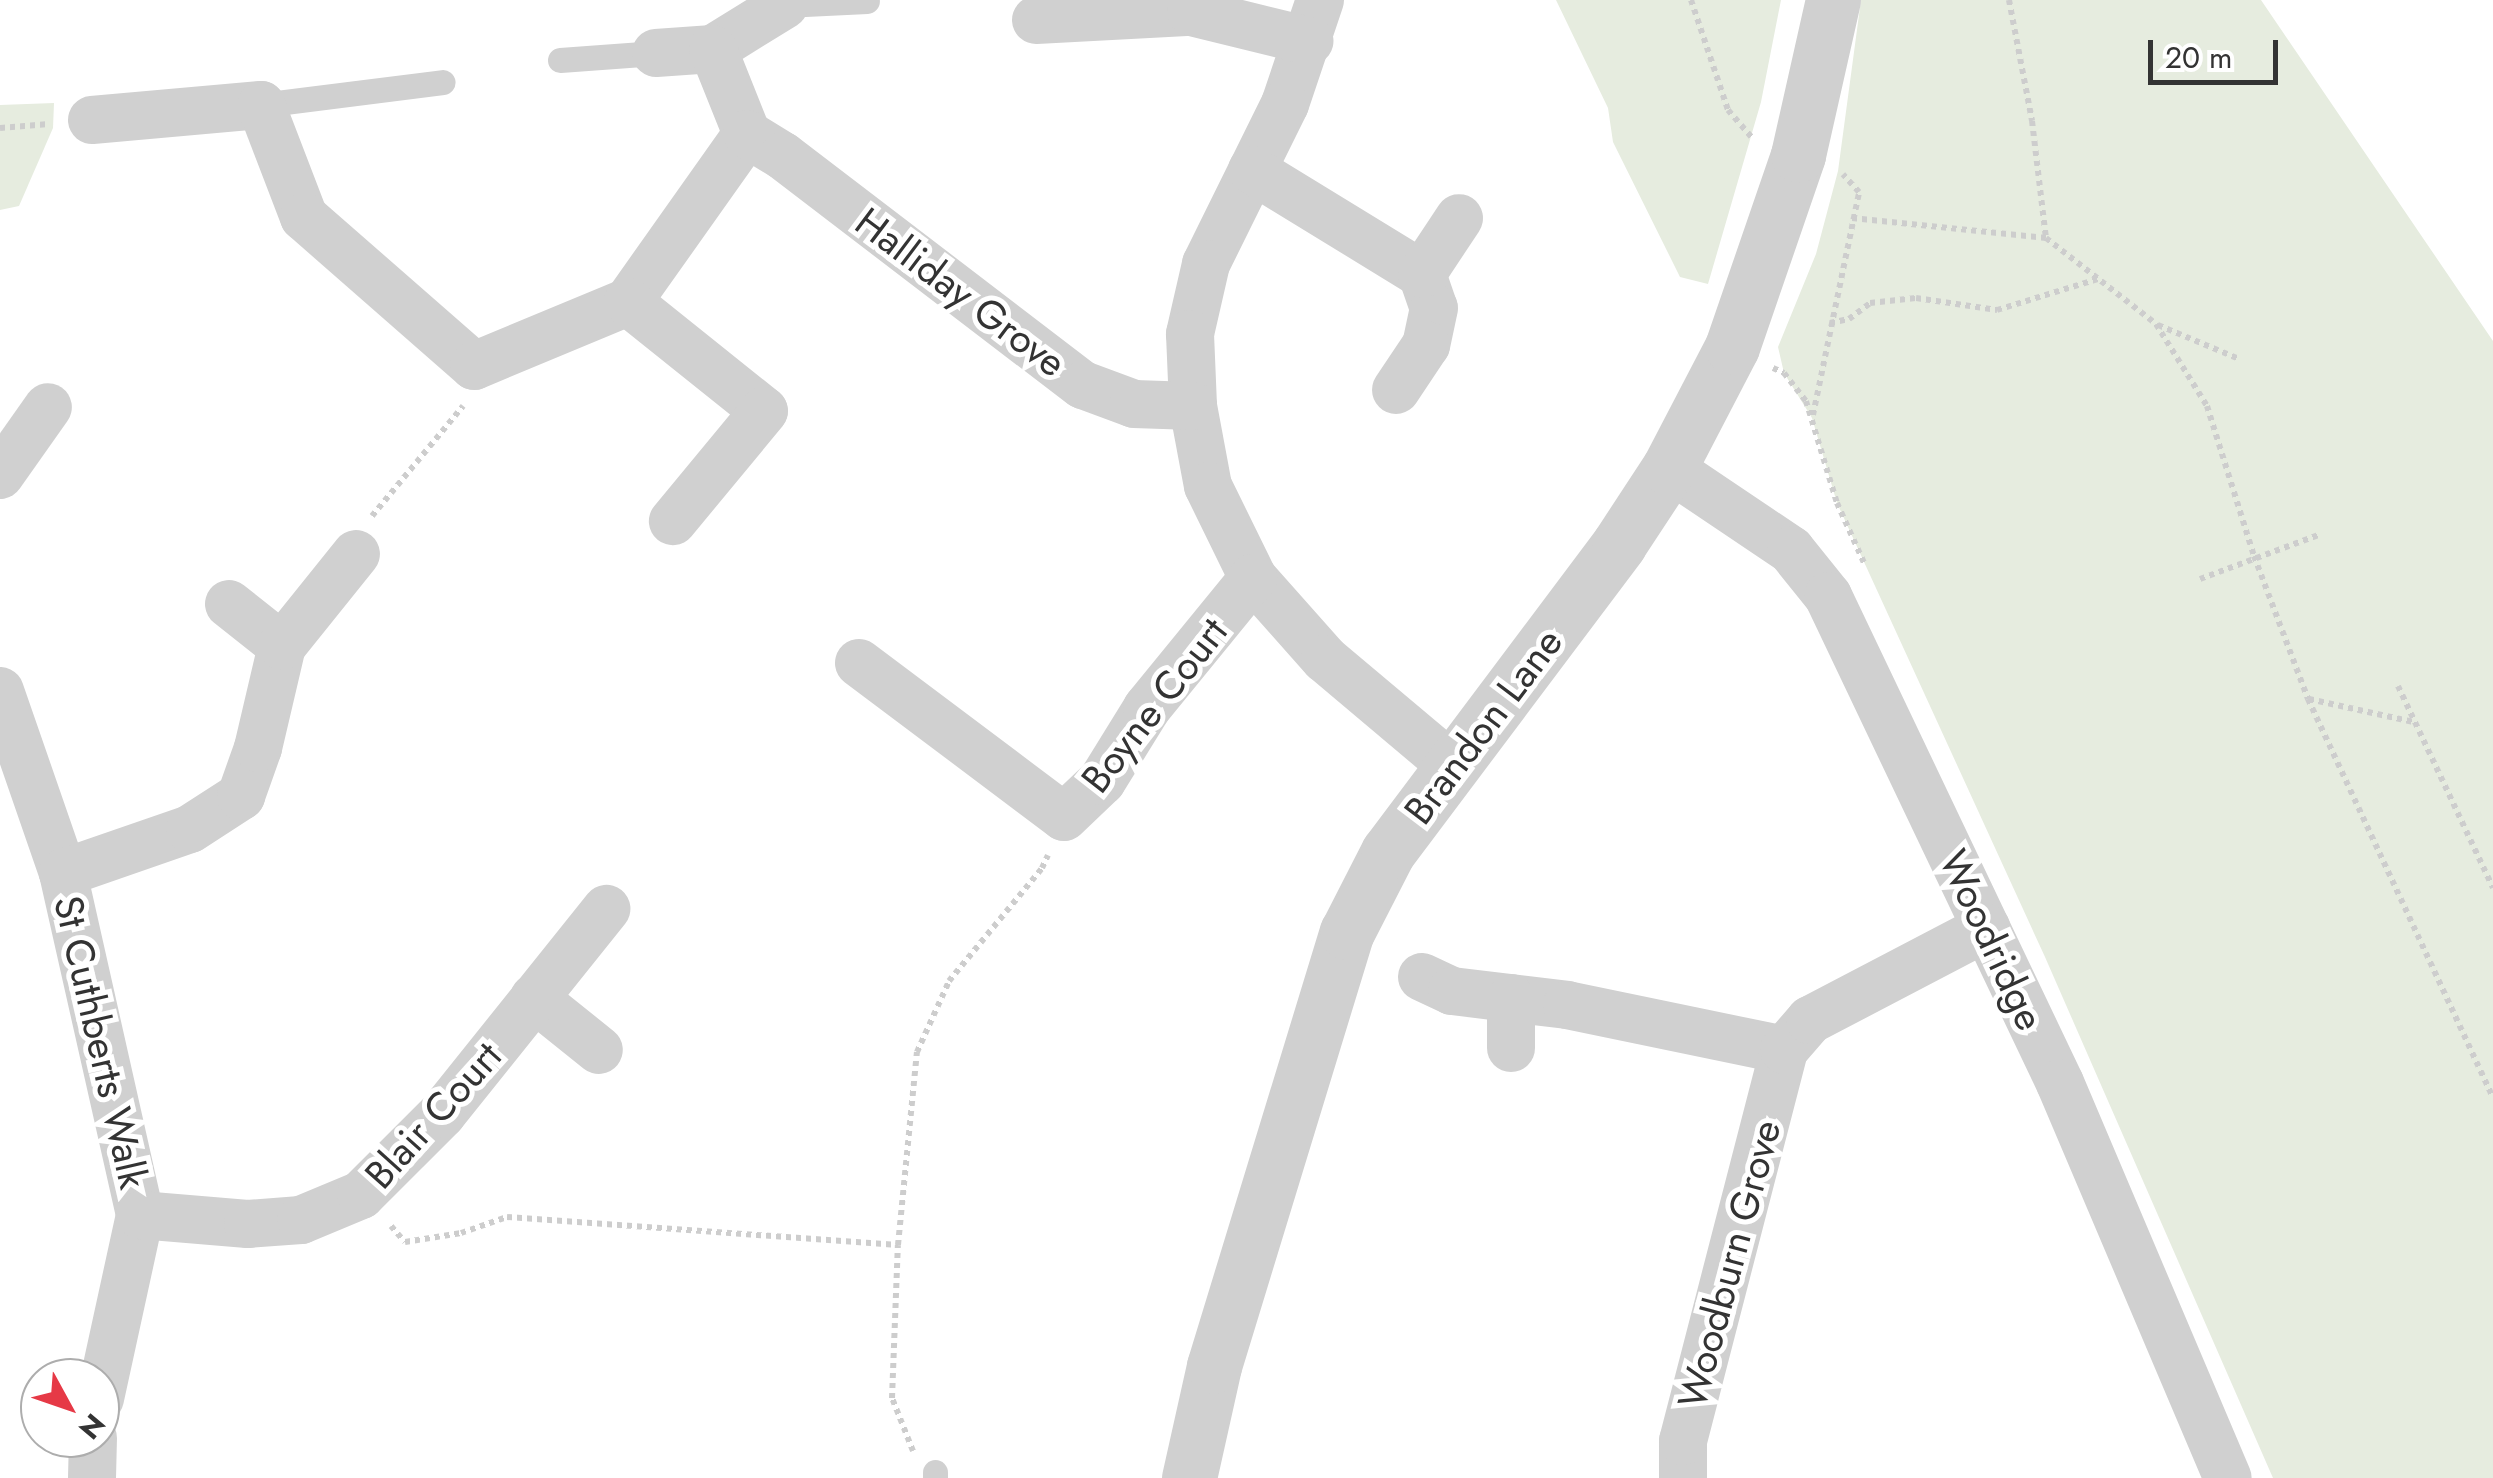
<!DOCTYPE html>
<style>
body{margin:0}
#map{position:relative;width:2493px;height:1478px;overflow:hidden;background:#fff;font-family:Jost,sans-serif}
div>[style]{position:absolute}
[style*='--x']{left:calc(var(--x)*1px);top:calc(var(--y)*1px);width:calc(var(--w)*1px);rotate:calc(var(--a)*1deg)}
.green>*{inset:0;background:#e6ecdf}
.path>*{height:6px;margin-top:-3px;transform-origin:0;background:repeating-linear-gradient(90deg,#cdcdcd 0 5px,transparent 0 10px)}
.service>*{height:25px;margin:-12.5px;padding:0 12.5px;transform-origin:12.5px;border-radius:12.5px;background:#d0d0d0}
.minor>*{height:48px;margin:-24px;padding:0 24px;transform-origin:24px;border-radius:24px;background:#d0d0d0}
.tertiary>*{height:55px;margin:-27.5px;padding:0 27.5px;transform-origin:27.5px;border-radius:27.5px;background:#d0d0d0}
span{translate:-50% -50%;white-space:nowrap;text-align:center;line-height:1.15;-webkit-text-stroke:10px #fff;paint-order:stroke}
.street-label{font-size:40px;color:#333}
.north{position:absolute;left:20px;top:1358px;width:100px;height:100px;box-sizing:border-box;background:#fff;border:2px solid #adadad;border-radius:50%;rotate:130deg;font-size:28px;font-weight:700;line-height:40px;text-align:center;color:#333}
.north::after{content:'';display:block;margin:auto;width:35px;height:45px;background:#e63946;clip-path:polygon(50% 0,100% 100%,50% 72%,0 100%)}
.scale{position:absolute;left:2148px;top:40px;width:130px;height:45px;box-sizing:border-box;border:5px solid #333;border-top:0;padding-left:12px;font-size:30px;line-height:35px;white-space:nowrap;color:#333;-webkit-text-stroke:8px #fff;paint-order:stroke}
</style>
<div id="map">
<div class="green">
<div style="clip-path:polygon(1556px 0,1781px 0,1761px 102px,1708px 284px,1680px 277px,1613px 142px,1608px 108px)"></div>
<div style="clip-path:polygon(1861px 0,2261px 0,2493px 341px,2493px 1478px,2273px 1478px,2045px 957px,1837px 503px,1812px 418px,1784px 373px,1778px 347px,1816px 254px,1838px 171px)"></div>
<div style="clip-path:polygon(54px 103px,53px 128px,19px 206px,0 210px,0 105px)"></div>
</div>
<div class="path">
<div style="--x:1691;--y:0;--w:116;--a:71.4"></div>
<div style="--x:1728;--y:110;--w:37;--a:49"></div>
<div style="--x:2009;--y:0;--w:123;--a:79.2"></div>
<div style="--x:2032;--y:121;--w:118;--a:83.2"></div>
<div style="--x:2046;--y:238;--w:140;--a:38"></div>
<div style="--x:2156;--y:324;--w:97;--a:58.1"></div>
<div style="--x:2207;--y:406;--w:157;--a:72.6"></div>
<div style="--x:2254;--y:556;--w:153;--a:69.3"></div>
<div style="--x:2308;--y:699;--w:439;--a:65.1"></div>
<div style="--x:0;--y:128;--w:49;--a:-4.7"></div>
<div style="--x:1852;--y:218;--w:195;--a:5.9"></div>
<div style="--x:1830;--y:323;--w:19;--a:-12"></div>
<div style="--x:1849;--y:319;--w:26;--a:-37"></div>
<div style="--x:1870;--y:303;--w:46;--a:-6.2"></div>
<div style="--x:1916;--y:298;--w:82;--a:8.4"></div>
<div style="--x:1997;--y:310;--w:106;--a:-17.1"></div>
<div style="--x:2158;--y:325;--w:88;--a:22.8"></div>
<div style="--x:1773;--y:368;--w:12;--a:24"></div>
<div style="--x:1784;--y:373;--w:36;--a:52"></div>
<div style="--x:1806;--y:401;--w:107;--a:73.1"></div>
<div style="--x:1837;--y:503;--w:68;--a:65.7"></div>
<div style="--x:1813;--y:415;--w:228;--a:-78.3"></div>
<div style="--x:1859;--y:192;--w:24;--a:-132"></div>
<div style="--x:372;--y:516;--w:143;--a:-50.4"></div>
<div style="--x:2200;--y:579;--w:126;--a:-20.4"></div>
<div style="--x:2398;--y:686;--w:223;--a:64.8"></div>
<div style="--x:2309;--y:699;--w:107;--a:12.4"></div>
<div style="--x:391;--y:1226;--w:21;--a:49"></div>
<div style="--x:405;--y:1242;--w:57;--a:-9.1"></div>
<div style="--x:461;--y:1233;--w:49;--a:-19.2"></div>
<div style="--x:507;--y:1217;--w:392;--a:4.1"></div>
<div style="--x:913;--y:1451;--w:57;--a:-111.6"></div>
<div style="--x:892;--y:1398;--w:153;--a:-87.8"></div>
<div style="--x:898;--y:1245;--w:194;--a:-84.4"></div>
<div style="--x:917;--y:1052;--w:78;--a:-65.7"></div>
<div style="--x:949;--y:981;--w:146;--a:-50.5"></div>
<div style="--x:1042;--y:868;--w:14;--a:-65"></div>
</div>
<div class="service">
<div style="--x:784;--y:5;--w:83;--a:-2.8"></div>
<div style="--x:560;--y:60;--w:96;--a:-4.2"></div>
<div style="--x:261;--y:105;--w:183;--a:-7.2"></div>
<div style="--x:935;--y:1478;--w:6;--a:-90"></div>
</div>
<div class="minor">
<div style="--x:1320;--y:0;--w:110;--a:108.6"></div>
<div style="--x:1285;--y:104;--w:178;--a:116.3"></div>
<div style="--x:1206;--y:264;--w:72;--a:102.9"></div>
<div style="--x:1190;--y:334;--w:72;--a:87.6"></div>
<div style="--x:1193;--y:406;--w:81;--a:79.4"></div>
<div style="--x:1208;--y:486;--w:102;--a:63.9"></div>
<div style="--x:1253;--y:578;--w:108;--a:48.4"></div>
<div style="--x:1325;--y:659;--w:166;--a:40.1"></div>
<div style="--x:1036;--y:20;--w:155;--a:-3"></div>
<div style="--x:1191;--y:12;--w:122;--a:13.8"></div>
<div style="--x:713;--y:49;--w:84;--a:-31.8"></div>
<div style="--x:656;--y:53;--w:57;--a:-4"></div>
<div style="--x:713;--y:49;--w:92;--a:68.2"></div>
<div style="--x:92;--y:120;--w:170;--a:-5.1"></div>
<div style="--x:261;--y:105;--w:120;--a:69"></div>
<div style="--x:304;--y:217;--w:226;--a:41.2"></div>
<div style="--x:474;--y:366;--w:167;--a:-22.6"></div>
<div style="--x:628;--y:302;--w:206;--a:-54.7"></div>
<div style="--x:747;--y:134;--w:42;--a:31.4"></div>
<div style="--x:783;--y:156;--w:377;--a:37.4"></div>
<div style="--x:1083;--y:385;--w:54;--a:20.4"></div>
<div style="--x:1134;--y:404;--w:59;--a:1.9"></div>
<div style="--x:1252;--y:170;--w:199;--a:31.5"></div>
<div style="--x:1422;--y:274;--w:36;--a:71"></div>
<div style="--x:1434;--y:308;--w:38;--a:102"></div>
<div style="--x:1426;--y:345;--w:54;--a:123.7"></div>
<div style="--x:1422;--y:274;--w:67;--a:-56.5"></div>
<div style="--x:628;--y:302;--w:174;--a:38.7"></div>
<div style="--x:764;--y:411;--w:143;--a:129.6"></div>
<div style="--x:1669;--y:468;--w:147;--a:33.9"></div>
<div style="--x:1791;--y:550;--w:59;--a:51.2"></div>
<div style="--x:1828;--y:596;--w:539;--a:64.53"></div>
<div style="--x:2060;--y:1083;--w:429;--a:67"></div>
<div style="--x:0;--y:475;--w:83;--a:-54.8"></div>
<div style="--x:229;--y:604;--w:68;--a:38.4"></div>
<div style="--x:859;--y:663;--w:256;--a:36.9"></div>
<div style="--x:1064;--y:817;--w:52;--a:-43.5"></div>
<div style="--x:1102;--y:781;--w:86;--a:-58.3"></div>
<div style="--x:1147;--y:708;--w:168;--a:-50.8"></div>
<div style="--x:0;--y:691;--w:193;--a:70.9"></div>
<div style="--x:63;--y:873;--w:351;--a:77.3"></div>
<div style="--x:140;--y:1215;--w:188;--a:102.3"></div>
<div style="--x:63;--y:873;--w:134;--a:-19.1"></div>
<div style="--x:190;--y:829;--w:61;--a:-32.9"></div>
<div style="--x:241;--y:796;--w:51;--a:-70.5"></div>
<div style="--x:258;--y:748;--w:105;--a:-76.8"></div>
<div style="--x:282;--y:646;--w:118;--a:-51.2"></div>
<div style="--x:1422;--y:977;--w:33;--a:25"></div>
<div style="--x:1452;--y:991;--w:116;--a:6.9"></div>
<div style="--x:1567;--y:1005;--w:222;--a:11.7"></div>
<div style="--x:534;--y:998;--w:83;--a:38.7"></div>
<div style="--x:1511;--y:998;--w:50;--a:90"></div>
<div style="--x:140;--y:1215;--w:108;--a:4.8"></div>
<div style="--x:248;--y:1224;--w:53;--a:-4.3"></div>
<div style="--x:301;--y:1220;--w:65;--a:-22.6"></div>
<div style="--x:361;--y:1195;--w:115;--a:-45"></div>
<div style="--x:442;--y:1114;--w:263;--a:-51.3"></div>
<div style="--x:92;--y:1478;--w:40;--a:-88.6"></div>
<div style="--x:1683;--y:1478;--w:37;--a:-90"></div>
<div style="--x:1683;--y:1441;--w:404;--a:-75.5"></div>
<div style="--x:1784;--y:1050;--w:40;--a:-49"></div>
<div style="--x:1810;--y:1020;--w:199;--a:-27.6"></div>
</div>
<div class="tertiary">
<div style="--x:1189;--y:1478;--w:115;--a:-77.4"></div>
<div style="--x:1214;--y:1366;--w:454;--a:-73"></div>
<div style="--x:1347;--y:932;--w:90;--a:-62.9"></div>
<div style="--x:1388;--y:852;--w:385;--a:-53.1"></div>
<div style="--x:1619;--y:544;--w:91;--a:-56.7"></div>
<div style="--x:1669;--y:468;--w:136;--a:-62.5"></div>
<div style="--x:1732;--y:347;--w:203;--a:-71"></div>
<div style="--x:1798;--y:155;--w:159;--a:-77.3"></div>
</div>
<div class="street-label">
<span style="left:961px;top:292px;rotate:37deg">Halliday Grove</span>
<span style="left:1154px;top:705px;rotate:-52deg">Boyne Court</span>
<span style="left:1483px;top:726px;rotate:-53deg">Brandon Lane</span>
<span style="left:1992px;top:940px;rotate:65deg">Woodridge</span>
<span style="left:101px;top:1042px;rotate:77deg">St Cuthberts Walk</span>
<span style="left:433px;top:1115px;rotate:-48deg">Blair Court</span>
<span style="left:1729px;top:1264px;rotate:-75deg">Woodburn Grove</span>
</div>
<div class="north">N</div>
<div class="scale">20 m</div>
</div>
